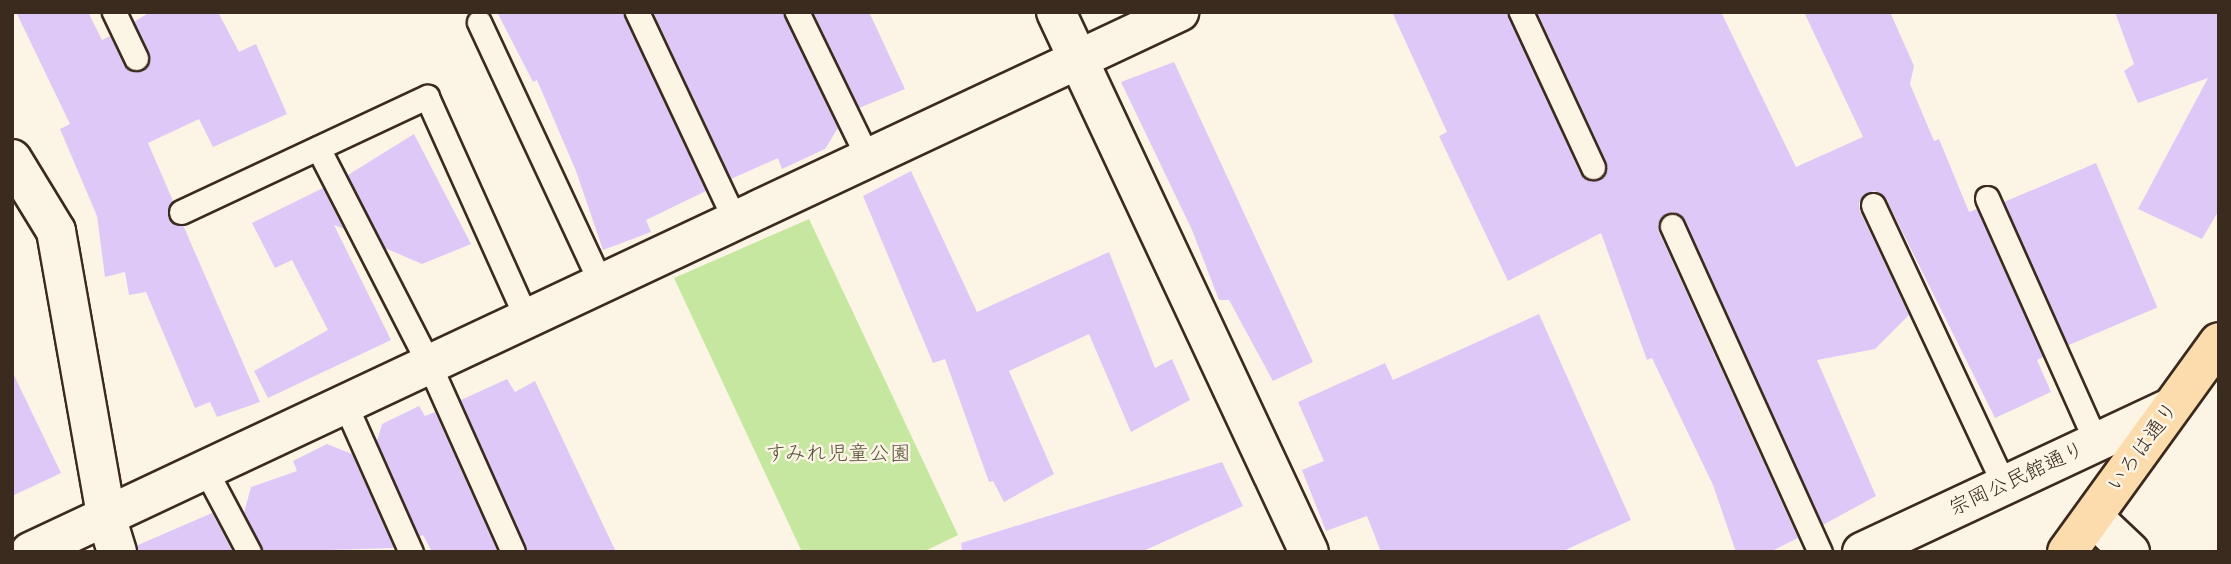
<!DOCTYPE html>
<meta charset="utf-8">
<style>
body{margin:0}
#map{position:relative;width:2231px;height:564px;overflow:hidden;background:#fcf5e5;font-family:"Balsamiq Sans","Klee One",sans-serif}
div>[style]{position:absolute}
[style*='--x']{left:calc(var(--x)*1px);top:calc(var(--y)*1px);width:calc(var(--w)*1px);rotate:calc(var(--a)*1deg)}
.green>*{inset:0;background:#c6e7a0}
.building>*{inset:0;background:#dec8f8;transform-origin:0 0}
.roads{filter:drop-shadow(2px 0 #3b2a1e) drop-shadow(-2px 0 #3b2a1e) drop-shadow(0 2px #3b2a1e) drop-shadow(0 -2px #3b2a1e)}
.lane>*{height:23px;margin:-11.5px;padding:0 11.5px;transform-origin:11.5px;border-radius:11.5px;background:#fcf5e5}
.street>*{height:38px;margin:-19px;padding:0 19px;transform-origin:19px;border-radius:19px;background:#fcf5e5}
.secondary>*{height:38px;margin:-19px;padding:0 19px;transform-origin:19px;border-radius:19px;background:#fcf5e5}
.primary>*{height:38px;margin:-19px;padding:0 19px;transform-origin:19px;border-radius:19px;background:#fcdcac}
span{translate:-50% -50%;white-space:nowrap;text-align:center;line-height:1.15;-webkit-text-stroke:5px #fcf5e5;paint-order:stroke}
.street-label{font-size:21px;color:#3b2a1e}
.park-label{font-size:21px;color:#575038}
.frame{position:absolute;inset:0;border:14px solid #3b2a1e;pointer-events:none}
</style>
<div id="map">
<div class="green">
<div style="clip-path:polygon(809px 219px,958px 535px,923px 552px,802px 552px,674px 278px)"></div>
</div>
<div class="building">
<div style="clip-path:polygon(16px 12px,88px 12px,102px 40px,110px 36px,124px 65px,134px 72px,147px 66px,150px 58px,134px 22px,150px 12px,218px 12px,239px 52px,256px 44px,287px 114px,213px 147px,199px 119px,148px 143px,173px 201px,168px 217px,183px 225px,260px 402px,217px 417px,210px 402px,195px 408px,146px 292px,129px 295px,125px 272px,105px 277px,97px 216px,60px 129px,70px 124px)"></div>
<div style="clip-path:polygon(497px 12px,623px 12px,706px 191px,646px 220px,651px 232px,603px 250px,576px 171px,537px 80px,533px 82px)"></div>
<div style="clip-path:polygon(653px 12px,783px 12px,838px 128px,825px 149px,782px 169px,778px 158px,731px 179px)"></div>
<div style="clip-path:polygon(813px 12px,869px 12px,905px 89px,859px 108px)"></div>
<div style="clip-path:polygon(1392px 12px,1507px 12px,1580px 173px,1592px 181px,1605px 174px,1606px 161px,1537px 12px,1721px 12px,1796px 167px,1863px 137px,1804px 12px,1890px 12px,1914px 66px,1910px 84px,1934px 141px,1939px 139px,1969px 212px,1977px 209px,2043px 357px,2037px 360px,2051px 392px,1995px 418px,1886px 199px,1875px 191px,1866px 193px,1859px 203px,1860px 211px,1909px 315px,1875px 349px,1817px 360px,1876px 496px,1823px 525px,1685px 220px,1674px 212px,1666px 214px,1658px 224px,1659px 232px,1798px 538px,1770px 552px,1736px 552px,1713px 485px,1652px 358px,1647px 360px,1601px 233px,1508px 281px,1439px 136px,1447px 132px)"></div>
<div style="clip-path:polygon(2115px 12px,2219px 12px,2219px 210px,2202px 239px,2138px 209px,2208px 78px,2138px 103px,2124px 71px,2134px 64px)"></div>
<div style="clip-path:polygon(1174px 62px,1313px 362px,1273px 381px,1229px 300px,1219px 300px,1192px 230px,1121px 82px)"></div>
<div style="clip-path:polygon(414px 134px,471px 244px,422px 264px,385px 248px,348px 175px)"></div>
<div style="left:2096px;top:163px;width:157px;height:100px;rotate:67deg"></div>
<div style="clip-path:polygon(911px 171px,977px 312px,1109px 252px,1155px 368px,1172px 359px,1190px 400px,1131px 432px,1089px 334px,1009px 371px,1054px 474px,1004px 502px,993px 481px,989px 482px,945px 359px,933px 363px,863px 196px)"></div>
<div style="clip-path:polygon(323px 188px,344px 229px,334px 225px,391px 340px,268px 398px,254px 371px,328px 330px,292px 260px,275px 268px,252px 223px)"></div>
<div style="clip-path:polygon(1539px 314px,1631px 520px,1561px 552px,1381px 552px,1367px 516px,1326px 531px,1302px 470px,1324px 461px,1298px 402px,1385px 363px,1393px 380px)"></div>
<div style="clip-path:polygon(12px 371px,61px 473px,12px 496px)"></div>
<div style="clip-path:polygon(507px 379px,515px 392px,535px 381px,616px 552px,527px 552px,461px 400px)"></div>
<div style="clip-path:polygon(419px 406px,425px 416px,435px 412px,498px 552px,432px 552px,423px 535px,419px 537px,377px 441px,382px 424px)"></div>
<div style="clip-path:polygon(327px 444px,352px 454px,394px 548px,263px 552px,244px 513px,251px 487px,297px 471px,293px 461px)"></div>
<div style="clip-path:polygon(1222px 462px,1243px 506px,1141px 552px,962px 552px,961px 543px)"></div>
<div style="clip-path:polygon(212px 513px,233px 552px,138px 552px,138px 545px)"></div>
</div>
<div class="roads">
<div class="lane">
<div style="--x:114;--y:12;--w:51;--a:64.4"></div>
<div style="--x:637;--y:12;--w:230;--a:64.8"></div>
<div style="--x:797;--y:12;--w:162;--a:64.1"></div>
<div style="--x:1521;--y:12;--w:171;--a:65.1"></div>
<div style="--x:479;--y:22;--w:289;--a:65"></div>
<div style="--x:318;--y:148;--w:243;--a:62.8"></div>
<div style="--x:429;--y:364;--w:206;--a:65.9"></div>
<div style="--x:1987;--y:198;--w:267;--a:65.9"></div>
<div style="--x:1873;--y:205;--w:309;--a:64.9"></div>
<div style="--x:181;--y:212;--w:272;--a:-25.1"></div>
<div style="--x:427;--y:97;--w:241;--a:65.8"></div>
<div style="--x:1672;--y:226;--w:358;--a:65.6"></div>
<div style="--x:345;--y:404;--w:162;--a:66"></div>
<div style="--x:205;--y:469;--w:94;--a:62.1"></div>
</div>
<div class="street">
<div style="--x:1056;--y:12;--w:596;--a:64.9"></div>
<div style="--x:2093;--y:517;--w:51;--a:43.4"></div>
<div style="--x:30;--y:552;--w:1270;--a:-25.17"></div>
</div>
<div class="secondary">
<div style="--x:12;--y:159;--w:84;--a:58.6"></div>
<div style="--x:56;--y:231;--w:289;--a:80"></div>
<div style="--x:106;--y:516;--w:38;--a:73"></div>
<div style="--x:1862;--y:552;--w:341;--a:-25.1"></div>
</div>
<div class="primary">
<div style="--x:2067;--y:552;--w:259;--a:-54.1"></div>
</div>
</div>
<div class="street-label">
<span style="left:2143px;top:447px;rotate:-54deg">いろは通り</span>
<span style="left:2017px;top:479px;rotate:-25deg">宗岡公民館通り</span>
</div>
<div class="park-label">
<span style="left:838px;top:454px">すみれ児童公園</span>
</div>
<div class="frame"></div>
</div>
